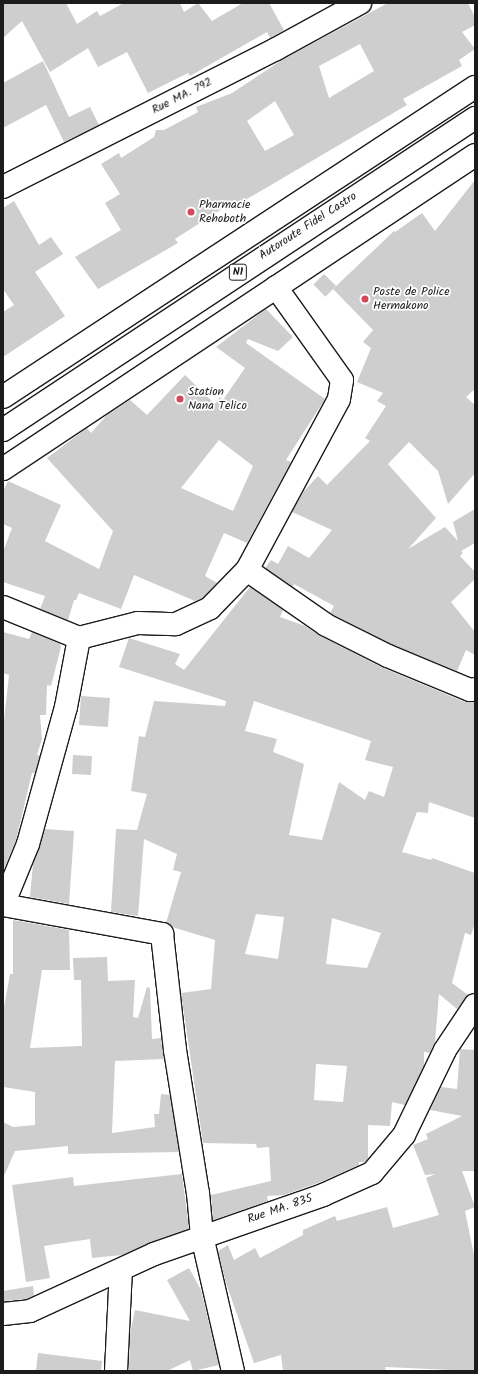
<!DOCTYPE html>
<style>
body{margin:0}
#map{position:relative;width:478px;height:1374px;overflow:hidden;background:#fff;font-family:Kalam,sans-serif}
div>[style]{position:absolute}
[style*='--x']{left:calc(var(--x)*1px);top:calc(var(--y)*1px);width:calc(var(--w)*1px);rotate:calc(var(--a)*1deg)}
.building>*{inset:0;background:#cecece;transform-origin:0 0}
.roads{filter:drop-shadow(1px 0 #1c1c1c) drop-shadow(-1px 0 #1c1c1c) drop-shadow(0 1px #1c1c1c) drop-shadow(0 -1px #1c1c1c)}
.minor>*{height:22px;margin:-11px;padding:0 11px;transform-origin:11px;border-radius:11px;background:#fff}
.highway>*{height:22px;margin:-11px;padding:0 11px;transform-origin:11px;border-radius:11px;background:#fff}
.dots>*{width:11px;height:11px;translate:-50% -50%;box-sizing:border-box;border:2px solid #fff;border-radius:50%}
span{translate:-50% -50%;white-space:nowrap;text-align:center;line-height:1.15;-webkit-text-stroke:3.5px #fff;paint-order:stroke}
.shield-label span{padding:1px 3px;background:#fff;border:1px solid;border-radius:3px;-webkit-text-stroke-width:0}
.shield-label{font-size:11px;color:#1c1c1c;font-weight:700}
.street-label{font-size:12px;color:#1c1c1c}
.poi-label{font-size:12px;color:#1c1c1c}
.left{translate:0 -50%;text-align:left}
.frame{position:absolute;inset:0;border:4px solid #1c1c1c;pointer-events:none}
</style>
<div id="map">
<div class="building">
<div style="clip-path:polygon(3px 3px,66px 3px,77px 24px,97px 11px,100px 16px,124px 3px,180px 3px,184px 12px,198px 3px,212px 21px,243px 3px,269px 3px,284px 30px,270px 38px,267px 32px,190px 76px,188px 73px,148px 93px,127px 52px,98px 67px,88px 48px,50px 72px,22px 21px,3px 38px)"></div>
<div style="clip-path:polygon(evenodd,388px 3px,468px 3px,475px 17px,475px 25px,462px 32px,475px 49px,459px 60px,462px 66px,403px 99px,407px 105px,230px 209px,228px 205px,175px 239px,178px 243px,98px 289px,75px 257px,121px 230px,105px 203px,120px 194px,101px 164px,119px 153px,121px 158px,154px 137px,156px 130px,164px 130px,198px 112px,196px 107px,232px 93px,282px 60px,388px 3px,360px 44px,374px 71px,329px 98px,319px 66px,360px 44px,388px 3px,275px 101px,294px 135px,265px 151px,247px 121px,275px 101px)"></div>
<div style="clip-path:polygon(43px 61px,69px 117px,90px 107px,99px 125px,64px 142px,46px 105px,3px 128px,3px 83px)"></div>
<div style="clip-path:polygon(475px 180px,475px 389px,466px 397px,475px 405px,475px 473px,448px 504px,438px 471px,409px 442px,388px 464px,436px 518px,408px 549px,445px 527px,458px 541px,453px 522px,475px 509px,475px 543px,461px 551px,463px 553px,460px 556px,475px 572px,475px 579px,451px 602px,475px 632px,475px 655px,466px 650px,457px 671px,393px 645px,332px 614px,330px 613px,334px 606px,294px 584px,293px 587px,265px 568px,271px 560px,278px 564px,288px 546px,309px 558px,332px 530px,292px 512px,304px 491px,318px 476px,327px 485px,370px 441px,365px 438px,386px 406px,377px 401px,383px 393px,357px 382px,371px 348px,363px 342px,373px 330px,333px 289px,394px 231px,395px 232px,422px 213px,435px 231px)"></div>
<div style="clip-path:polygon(14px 201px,39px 245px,51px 237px,63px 254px,35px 272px,65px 316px,3px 357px,3px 312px,14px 305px,3px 289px,3px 208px)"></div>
<div style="left:324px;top:274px;width:17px;height:15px;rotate:45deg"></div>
<div style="clip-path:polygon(evenodd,266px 309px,293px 337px,278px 351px,248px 339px,246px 343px,325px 399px,286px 460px,291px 462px,247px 543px,224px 533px,205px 576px,217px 583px,203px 598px,195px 601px,134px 575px,121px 609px,79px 593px,76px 600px,74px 600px,68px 620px,40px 609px,45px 596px,3px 582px,3px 552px,12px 528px,3px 524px,3px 491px,8px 481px,61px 505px,45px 541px,99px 569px,113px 531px,47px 458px,87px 428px,91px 433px,107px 415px,130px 400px,147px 415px,185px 375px,215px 404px,220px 397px,223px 400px,245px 368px,216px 347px,266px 309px,219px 440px,253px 466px,233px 511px,181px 488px,219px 440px)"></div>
<div style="clip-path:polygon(evenodd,250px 587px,283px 610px,280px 617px,305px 626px,320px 636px,383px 668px,465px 702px,475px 702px,475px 818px,429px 802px,428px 813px,417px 812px,402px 852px,431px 860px,432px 858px,475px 873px,475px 923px,471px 935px,465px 933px,452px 983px,468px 995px,457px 1009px,439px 994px,435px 1042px,430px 1053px,424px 1052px,424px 1066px,405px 1105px,392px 1102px,390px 1126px,368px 1125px,368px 1159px,365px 1162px,359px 1162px,359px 1165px,318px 1183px,284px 1195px,267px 1196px,268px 1201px,213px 1220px,211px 1195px,271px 1181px,269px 1147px,257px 1148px,256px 1144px,203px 1143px,181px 993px,211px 989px,215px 940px,172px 927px,166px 923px,181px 872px,173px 870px,177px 854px,144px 839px,138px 916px,111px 912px,116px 829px,137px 830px,147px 794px,131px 791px,139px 736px,145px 737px,154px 701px,225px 706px,226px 701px,119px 667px,129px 638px,180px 654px,175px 664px,184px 670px,250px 587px,254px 701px,371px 741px,365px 760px,393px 767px,384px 797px,369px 791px,365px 800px,339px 782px,322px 840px,289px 835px,304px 764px,273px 752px,277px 739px,245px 731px,254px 701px,250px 587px,256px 914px,284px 917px,278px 959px,245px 954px,256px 914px,250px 587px,332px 918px,381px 933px,367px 968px,326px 964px,332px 918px,250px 587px,316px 1064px,347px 1066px,343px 1102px,314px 1100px,316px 1064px)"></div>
<div style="clip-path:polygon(3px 632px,29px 639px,32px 632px,60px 644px,61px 647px,51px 686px,47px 685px,46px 715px,40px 715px,42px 739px,37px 755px,40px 755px,35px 773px,32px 773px,16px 840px,3px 871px,3px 730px,9px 675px,3px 673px)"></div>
<div style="left:81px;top:696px;width:29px;height:29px;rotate:4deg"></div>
<div style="left:73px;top:755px;width:19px;height:19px;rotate:3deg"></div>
<div style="clip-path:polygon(45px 829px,74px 831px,69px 904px,30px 897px,33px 864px)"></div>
<div style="clip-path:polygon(13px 920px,69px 930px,70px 970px,42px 970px,30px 1048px,82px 1046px,81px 980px,74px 980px,73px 958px,107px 957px,108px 981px,135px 980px,133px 1017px,138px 1018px,147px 987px,150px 988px,152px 1039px,161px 1038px,164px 1059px,115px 1061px,112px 1133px,155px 1127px,154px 1114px,159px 1114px,161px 1094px,170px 1095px,179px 1152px,68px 1154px,68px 1146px,15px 1151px,3px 1178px,3px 1122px,13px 1127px,35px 1125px,35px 1092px,3px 1087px,3px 1013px,10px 974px,13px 974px)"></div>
<div style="clip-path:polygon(460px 1049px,475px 1050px,475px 1171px,462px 1171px,475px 1207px,465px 1211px,475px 1260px,475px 1371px,385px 1367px,386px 1371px,283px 1371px,281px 1355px,254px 1363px,226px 1283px,218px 1251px,228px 1245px,234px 1260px,255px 1248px,260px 1258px,303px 1235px,303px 1230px,335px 1216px,337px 1221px,387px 1207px,393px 1228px,439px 1215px,426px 1178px,435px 1174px,425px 1175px,413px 1145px,428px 1139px,426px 1134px,462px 1116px,430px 1110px,441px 1087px,457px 1089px)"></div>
<div style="clip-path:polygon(182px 1174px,189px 1229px,122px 1255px,92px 1258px,90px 1239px,44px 1246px,50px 1278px,26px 1282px,12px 1185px,73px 1177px,74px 1186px)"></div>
<div style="clip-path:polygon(189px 1268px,201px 1290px,219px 1365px,193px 1371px,190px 1360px,167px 1371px,129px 1371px,130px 1334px,135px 1310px,190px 1321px,167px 1280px)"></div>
<div style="clip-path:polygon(33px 1286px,34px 1295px,27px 1299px,3px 1301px,3px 1291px)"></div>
<div style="clip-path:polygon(38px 1353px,102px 1361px,101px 1371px,36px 1371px)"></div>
</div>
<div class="roads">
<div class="minor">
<div style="--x:3;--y:187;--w:306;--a:-26.8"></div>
<div style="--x:276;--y:49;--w:96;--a:-28.7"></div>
<div style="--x:3;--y:469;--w:567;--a:-33.63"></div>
<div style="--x:247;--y:570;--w:96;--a:34.8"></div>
<div style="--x:326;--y:625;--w:69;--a:26.6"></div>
<div style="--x:388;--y:656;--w:89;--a:22.5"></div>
<div style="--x:470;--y:690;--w:5;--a:-11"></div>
<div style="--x:3;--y:607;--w:82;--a:22.2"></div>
<div style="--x:79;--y:638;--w:61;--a:-14.3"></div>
<div style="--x:138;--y:623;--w:38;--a:2"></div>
<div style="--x:176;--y:624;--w:38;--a:-25"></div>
<div style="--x:210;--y:608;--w:53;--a:-45.8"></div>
<div style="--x:247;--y:570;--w:194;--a:-61.7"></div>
<div style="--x:339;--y:399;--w:19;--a:-81"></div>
<div style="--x:342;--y:380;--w:114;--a:-125.4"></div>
<div style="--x:3;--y:905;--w:162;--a:10.3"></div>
<div style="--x:162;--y:934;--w:117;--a:83.6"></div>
<div style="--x:175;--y:1050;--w:145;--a:80.9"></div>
<div style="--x:198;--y:1193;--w:43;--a:84.7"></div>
<div style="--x:202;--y:1236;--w:139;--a:77.1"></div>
<div style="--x:3;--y:905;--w:66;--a:-67.7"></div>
<div style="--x:28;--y:844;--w:142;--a:-74.5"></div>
<div style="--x:66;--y:707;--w:70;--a:-79.3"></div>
<div style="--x:3;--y:1314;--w:27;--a:-6"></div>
<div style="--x:30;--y:1311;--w:136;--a:-24.7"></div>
<div style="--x:154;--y:1254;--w:179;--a:-19.2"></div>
<div style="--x:323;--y:1195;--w:54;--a:-24.2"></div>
<div style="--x:372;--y:1173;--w:50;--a:-49.9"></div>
<div style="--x:404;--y:1135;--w:94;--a:-64.2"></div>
<div style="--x:445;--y:1050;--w:54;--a:-56.3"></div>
<div style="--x:116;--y:1371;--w:101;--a:-87.2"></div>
</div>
<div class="highway">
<div style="--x:3;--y:397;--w:565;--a:-33.3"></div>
<div style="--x:3;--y:430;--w:566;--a:-33.47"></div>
</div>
</div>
<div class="dots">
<div style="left:191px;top:212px;background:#d1495b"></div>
<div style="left:365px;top:299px;background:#d1495b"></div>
<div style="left:180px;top:399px;background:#d1495b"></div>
</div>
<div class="shield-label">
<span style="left:238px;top:272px">N1</span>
</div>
<div class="street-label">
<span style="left:182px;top:96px;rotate:-27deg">Rue MA. 792</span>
<span style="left:308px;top:226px;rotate:-33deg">Autoroute Fidel Castro</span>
<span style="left:280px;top:1209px;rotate:-19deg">Rue MA. 835</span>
</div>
<div class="poi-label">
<span class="left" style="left:199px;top:212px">Pharmacie<br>Rehoboth</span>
<span class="left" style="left:373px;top:299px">Poste de Police<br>Hermakono</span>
<span class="left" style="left:188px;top:399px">Station<br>Nana Telico</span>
</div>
<div class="frame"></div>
</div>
